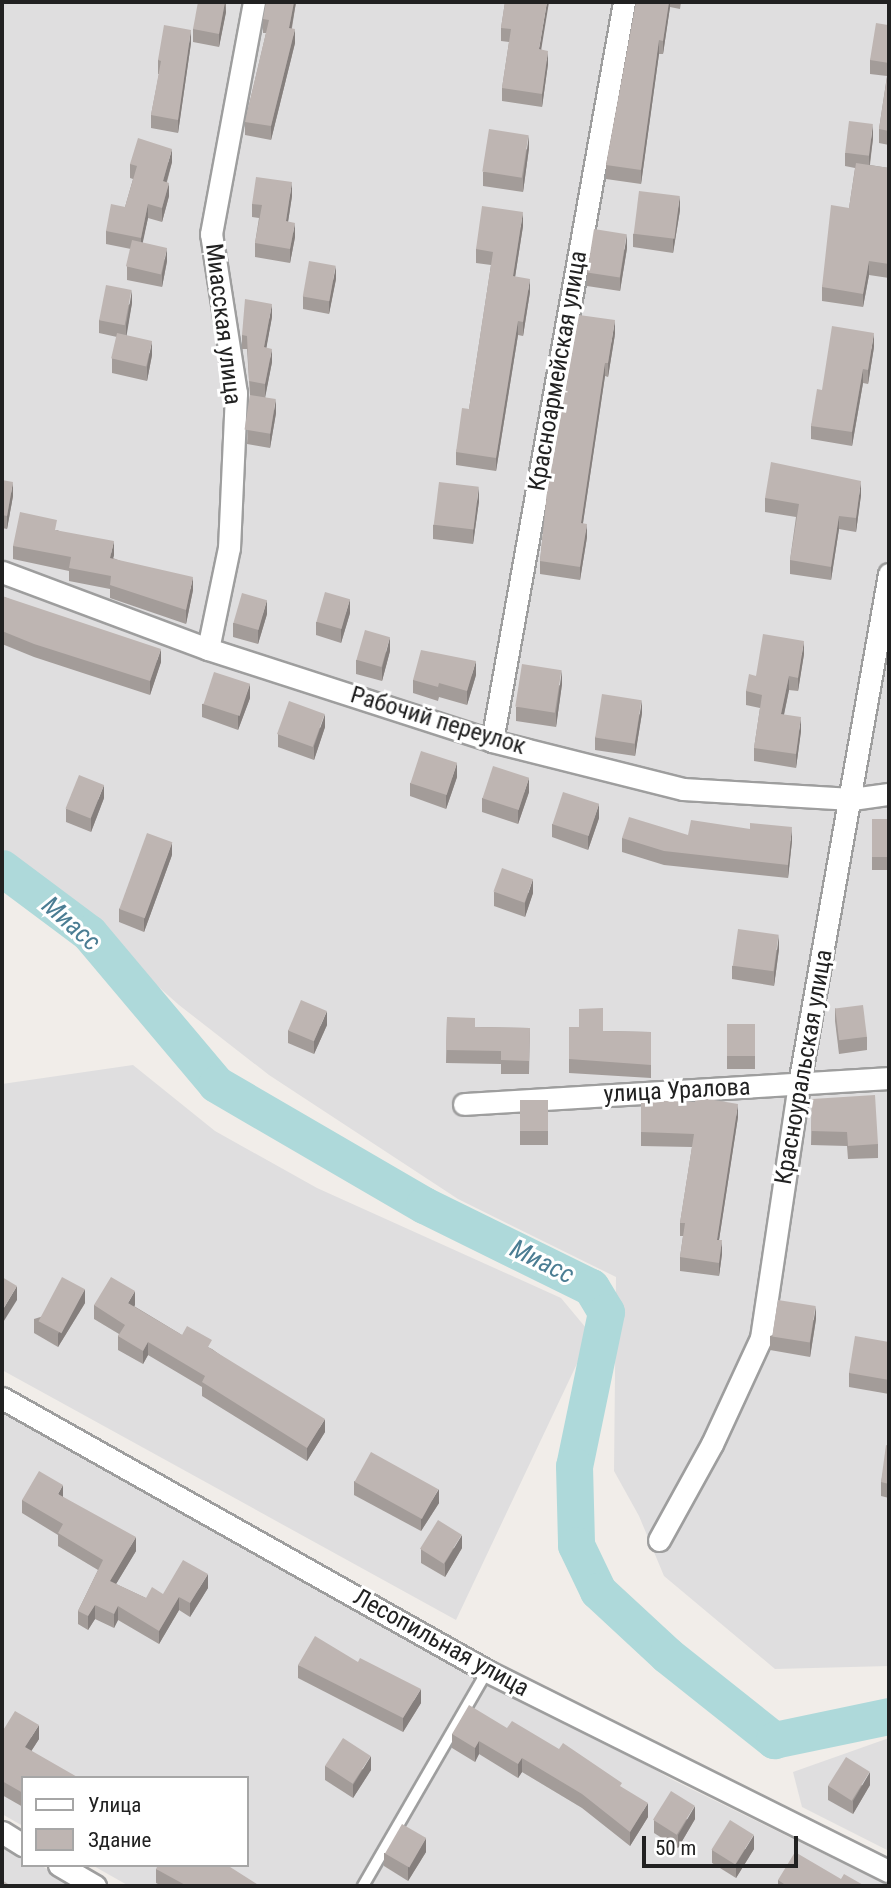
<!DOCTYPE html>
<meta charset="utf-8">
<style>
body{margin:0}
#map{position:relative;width:891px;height:1888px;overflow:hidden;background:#f1ede9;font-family:"Roboto Condensed",sans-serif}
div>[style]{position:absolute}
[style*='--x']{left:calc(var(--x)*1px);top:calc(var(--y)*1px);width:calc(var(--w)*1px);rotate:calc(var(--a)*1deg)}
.residential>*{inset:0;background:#dfdedf}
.river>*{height:37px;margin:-18.5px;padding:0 18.5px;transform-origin:18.5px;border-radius:18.5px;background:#aed9da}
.roads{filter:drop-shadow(2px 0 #9e9e9e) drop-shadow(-2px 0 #9e9e9e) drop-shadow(0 2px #9e9e9e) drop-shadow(0 -2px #9e9e9e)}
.lane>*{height:10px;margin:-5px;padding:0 5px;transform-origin:5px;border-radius:5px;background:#fff}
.street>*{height:21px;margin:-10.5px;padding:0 10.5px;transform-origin:10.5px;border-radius:10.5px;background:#fff}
.wall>*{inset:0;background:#a39c99;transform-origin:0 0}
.shaded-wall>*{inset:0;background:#857f7d}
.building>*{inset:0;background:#beb5b2;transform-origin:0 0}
span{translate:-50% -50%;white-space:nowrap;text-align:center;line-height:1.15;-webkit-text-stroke:6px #fff;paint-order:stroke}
.street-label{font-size:24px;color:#212121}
.water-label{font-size:26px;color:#4b7d93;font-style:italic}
.frame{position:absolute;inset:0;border:4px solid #212121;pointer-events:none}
.legend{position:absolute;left:21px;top:1776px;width:228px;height:91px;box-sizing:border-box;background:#fff;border:2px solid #a6a6a6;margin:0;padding:9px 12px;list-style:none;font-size:21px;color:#212121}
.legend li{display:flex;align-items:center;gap:14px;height:35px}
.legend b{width:35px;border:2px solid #a6a6a6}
.scale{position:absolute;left:642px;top:1836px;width:156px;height:32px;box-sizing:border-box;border:4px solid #212121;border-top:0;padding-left:9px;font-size:21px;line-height:24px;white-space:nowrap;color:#212121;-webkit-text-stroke:5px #fff;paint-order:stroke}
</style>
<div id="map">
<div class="residential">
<div style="clip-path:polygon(2px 2px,889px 2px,889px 1666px,775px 1669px,664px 1576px,639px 1516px,614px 1471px,616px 1277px,458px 1199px,269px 1075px,179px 1005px,2px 848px)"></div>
<div style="clip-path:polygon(133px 1065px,215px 1131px,317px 1188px,561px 1298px,591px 1334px,456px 1620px,2px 1370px,2px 1084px)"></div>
<div style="clip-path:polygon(2px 1409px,675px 1781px,889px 1886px,129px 1886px,92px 1865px,247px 1865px,247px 1778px,23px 1778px,23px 1826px,2px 1814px)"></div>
<div style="clip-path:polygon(889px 1738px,889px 1851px,802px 1807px,793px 1772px)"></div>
<div style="clip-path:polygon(2px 1845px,23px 1856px,23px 1865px,40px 1865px,78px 1886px,2px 1886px)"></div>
</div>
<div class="river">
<div style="--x:2;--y:868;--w:109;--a:36.8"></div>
<div style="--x:89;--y:933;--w:197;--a:49.9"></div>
<div style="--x:216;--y:1084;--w:241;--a:30.2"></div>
<div style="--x:424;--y:1205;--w:186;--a:26.2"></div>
<div style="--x:591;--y:1287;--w:29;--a:59"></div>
<div style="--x:606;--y:1312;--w:157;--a:101.7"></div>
<div style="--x:574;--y:1466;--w:79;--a:88.5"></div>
<div style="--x:576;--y:1545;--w:51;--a:64.4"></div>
<div style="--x:598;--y:1591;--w:94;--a:42.8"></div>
<div style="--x:667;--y:1655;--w:137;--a:38.5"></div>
<div style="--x:774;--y:1740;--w:117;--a:-11.8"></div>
</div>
<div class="roads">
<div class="lane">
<div style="--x:363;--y:1886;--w:248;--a:-60"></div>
</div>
<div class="street">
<div style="--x:2;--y:572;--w:220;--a:20.5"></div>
<div style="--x:208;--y:649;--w:299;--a:17.9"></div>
<div style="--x:492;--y:741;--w:197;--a:14.1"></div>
<div style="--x:683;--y:789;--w:169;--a:3.4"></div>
<div style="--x:852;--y:799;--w:37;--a:-8"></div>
<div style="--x:208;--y:649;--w:103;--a:-78.3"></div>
<div style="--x:229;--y:548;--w:155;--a:-87.4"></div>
<div style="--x:236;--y:393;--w:161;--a:-98.9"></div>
<div style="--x:211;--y:234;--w:236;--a:-79.5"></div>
<div style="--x:492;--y:741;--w:751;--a:-79.87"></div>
<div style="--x:464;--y:1104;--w:426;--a:-3.5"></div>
<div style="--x:2;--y:1398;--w:557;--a:29.37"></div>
<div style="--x:487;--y:1671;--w:449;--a:26.5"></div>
<div style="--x:659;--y:1540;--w:110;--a:-61.1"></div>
<div style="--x:712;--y:1444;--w:117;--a:-65.2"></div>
<div style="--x:761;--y:1338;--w:257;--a:-81.5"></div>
<div style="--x:799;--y:1084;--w:518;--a:-79.99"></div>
<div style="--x:2;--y:1832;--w:25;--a:32"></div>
<div style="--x:59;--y:1865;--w:42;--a:30.3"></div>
</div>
</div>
<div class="wall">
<div style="clip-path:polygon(226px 2px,226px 12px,219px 47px,193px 42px,193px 29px)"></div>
<div style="clip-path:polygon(296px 2px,292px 28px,295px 43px,271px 140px,245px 135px,245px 122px,266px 33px,263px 33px,263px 19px)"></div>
<div style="clip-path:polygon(505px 2px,541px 49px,548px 64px,542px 107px,502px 101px,502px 88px,509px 42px,501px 41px,501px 28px)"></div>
<div style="clip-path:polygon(636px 2px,681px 2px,680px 9px,670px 7px,663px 54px,659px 54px,641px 184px,606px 179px,606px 165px)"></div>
<div style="clip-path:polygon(889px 13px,889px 145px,879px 143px,879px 129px,887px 76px,870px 74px,870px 60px,888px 25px)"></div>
<div style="clip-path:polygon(191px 43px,178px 133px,151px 128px,151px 115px,159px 74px,158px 74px,158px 60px)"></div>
<div style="clip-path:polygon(873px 138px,870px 165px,889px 168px,889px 278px,869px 275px,863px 307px,822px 301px,822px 287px,849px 208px,855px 168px,845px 166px,845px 153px)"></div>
<div style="clip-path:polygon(529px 148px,523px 192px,483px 186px,483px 172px)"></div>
<div style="clip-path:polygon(172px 162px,167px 182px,169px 196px,162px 222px,148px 218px,142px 243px,167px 261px,162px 287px,127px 280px,127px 267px,131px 249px,106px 244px,106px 231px,125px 207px,133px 179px,130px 178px,130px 164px)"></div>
<div style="clip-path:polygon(292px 196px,288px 222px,295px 237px,290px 263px,255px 257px,255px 243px,259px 218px,252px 217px,252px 204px)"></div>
<div style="clip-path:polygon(680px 210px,673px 253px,633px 247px,633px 234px)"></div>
<div style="clip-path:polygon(523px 226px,515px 277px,530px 292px,523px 336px,518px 335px,496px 471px,456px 465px,456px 452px,469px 409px,491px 265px,476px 263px,476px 249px)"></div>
<div style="clip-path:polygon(627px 248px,620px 291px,587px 286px,587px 272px)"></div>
<div style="clip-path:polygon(336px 279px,329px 314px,303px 309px,303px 296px)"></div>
<div style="clip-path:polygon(132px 303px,126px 335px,152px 355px,147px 381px,112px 373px,112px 359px,117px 337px,99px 333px,99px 320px)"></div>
<div style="clip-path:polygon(272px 317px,266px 348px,272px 362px,265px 397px,276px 413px,270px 448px,247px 444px,250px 395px,247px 349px,242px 349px,242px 335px)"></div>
<div style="clip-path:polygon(615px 334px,608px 377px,605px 376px,583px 523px,587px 537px,580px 580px,540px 574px,540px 561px,547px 493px)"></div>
<div style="clip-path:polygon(874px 347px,868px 384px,863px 383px,852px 446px,811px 439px,811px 426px,822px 390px)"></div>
<div style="clip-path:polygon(2px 480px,13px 496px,7px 529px,2px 528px)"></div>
<div style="clip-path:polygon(861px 495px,856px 532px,839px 529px,831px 580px,790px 574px,790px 560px,796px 517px,765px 512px,765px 498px)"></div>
<div style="clip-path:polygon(479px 501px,473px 544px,433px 539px,433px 525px)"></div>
<div style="clip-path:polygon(57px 530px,114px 555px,113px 558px,193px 590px,186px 624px,110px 598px,110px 589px,69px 581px,69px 571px,13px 559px,13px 546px)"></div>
<div style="clip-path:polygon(2px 596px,161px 662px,150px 695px,34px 657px,2px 644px)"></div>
<div style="clip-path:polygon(350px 613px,341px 643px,316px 635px,316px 622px)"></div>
<div style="clip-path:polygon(267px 614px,258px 644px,233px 637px,233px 623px)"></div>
<div style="clip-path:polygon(390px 651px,382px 681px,356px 674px,356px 660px)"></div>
<div style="clip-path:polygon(804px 654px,798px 691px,789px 690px,784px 715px,801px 731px,796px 768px,754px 761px,754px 748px,760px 708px,746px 705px,746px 691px,756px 676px)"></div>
<div style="clip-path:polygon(476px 675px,467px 705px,439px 697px,438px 701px,413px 693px,413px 680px)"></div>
<div style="clip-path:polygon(562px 684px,556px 727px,516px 721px,516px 707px)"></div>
<div style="clip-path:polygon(250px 698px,238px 730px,202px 717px,202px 704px)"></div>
<div style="clip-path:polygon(642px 713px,635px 756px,595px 750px,595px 737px)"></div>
<div style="clip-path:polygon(325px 727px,314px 760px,278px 747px,278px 734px)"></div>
<div style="clip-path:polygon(457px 777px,446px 809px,410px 796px,410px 783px)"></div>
<div style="clip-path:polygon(529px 792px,518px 824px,482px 812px,482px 798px)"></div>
<div style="clip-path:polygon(104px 798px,91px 832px,66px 822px,66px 809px)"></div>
<div style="clip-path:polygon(599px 818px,588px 850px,552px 837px,552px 824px)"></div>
<div style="left:889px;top:819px;width:51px;height:17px;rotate:90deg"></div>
<div style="clip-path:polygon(688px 835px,792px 841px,788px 878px,664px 865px,622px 852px,622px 838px)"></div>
<div style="clip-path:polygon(172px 855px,144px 932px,119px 922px,119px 909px)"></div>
<div style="clip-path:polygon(494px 892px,533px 893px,525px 917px,494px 906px)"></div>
<div style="clip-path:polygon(779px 949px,774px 986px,732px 979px,732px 966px)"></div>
<div style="clip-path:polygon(835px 1008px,867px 1037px,867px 1050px,839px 1054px,835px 1021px)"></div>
<div style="clip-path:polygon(447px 1017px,475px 1027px,530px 1028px,529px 1074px,501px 1074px,501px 1064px,446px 1063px)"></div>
<div style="left:727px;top:1024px;width:28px;height:45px"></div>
<div style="clip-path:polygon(327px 1025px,314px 1054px,288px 1043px,288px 1030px)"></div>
<div style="clip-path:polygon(569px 1027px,603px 1031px,651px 1032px,651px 1078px,569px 1073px)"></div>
<div style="clip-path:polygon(812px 1099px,878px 1144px,878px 1158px,848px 1159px,847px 1146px,811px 1145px)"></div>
<div style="left:520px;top:1100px;width:28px;height:45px"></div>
<div style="clip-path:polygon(641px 1100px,738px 1117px,719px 1240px,722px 1254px,719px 1276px,680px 1271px,680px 1257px,683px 1236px,680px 1236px,680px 1223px,692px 1147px,641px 1146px)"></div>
<div style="clip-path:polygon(85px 1303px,58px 1347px,34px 1333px,34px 1319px)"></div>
<div style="clip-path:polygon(94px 1305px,135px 1305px,134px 1306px,182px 1335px,212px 1349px,325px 1432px,307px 1461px,202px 1396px,202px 1387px,148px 1355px,143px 1364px,118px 1350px,118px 1336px,119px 1334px,94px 1319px)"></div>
<div style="clip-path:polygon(816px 1319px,810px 1357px,770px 1350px,770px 1336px)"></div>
<div style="clip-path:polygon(889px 1342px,889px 1394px,849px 1387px,849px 1373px)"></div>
<div style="clip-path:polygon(889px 1446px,889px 1498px,881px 1496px,881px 1482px)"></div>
<div style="clip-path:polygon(354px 1481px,439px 1503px,421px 1531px,354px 1495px)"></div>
<div style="clip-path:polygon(63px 1497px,136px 1551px,116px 1584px,146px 1598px,163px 1594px,208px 1588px,190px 1617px,179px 1610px,159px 1644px,118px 1620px,114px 1628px,95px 1619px,88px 1630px,78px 1624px,78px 1611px,98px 1570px,58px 1546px,58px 1535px,22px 1513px,22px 1500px)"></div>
<div style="clip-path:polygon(462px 1548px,445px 1577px,421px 1563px,421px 1549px)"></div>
<div style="clip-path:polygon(298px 1665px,421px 1703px,403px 1732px,298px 1678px)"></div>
<div style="clip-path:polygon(507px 1728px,622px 1788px,648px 1817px,630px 1846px,582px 1808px,522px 1772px,518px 1778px,479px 1754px,475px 1762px,452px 1748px,452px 1734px)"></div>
<div style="clip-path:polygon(2px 1732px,39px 1739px,31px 1751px,23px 1778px,23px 1807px,2px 1795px)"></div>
<div style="clip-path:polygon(325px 1766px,371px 1770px,353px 1798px,325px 1780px)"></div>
<div style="clip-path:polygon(870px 1785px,853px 1814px,828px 1800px,828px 1786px)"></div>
<div style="clip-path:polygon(695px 1819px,678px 1848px,654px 1833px,654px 1820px)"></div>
<div style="clip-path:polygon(754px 1849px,736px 1878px,712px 1863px,712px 1850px)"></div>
<div style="clip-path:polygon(426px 1852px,408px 1881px,384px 1866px,384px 1853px)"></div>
<div style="clip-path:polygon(156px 1869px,260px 1886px,162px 1886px,156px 1883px)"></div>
<div style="clip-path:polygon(841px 1879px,865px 1886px,778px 1886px,778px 1880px)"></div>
</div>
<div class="shaded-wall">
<div style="clip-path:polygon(225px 2px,226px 12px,219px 47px,219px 34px)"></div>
<div style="clip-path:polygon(294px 2px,296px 2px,289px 42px,289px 28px)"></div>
<div style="clip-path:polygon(547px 2px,549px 2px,539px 63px,539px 49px)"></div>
<div style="clip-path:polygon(669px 2px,670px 2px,670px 7px,663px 54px,663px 41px)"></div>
<div style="clip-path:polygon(295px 29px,295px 43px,271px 140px,271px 126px)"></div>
<div style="clip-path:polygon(191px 30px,191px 43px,178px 133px,178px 120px)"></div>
<div style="clip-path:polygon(659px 40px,659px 54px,641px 184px,641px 170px)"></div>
<div style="clip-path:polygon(548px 51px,548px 64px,542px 107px,542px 94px)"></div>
<div style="clip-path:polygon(873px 124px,873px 138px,869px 169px,869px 156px)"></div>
<div style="clip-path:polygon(529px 135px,529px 148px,523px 192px,523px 178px)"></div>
<div style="clip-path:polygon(172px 149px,172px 162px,163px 194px,163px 181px)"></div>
<div style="clip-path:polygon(292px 182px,292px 196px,286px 235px,286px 221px)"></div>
<div style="clip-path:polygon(169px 183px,169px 196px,162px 222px,162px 208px)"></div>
<div style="clip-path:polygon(680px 196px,680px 210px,673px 253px,673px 240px)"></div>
<div style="clip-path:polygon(148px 204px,148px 218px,141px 251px,141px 238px)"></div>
<div style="clip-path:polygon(523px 212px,523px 226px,513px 290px,513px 276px)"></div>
<div style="clip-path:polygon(295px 223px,295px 237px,290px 263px,290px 249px)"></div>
<div style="clip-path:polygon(627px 234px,627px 248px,620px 291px,620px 278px)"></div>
<div style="clip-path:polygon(167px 248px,167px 261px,162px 287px,162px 274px)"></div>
<div style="clip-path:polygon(869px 261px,869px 275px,863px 307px,863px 294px)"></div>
<div style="clip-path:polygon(336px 266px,336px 279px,329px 314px,329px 301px)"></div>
<div style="clip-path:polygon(530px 279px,530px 292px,523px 336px,523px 322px)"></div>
<div style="clip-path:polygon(132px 290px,132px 303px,126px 339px,126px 325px)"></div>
<div style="clip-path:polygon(272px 304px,272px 317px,264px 361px,264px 347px)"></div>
<div style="clip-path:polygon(615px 320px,615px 334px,608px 377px,608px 363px)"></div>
<div style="clip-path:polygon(518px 321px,518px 335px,496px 471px,496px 458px)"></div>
<div style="clip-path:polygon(874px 333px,874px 347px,868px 384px,868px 370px)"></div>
<div style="clip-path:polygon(152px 341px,152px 355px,147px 381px,147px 367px)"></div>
<div style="clip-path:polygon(272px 349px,272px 362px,265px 398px,265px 384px)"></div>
<div style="clip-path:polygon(605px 363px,605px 376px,581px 536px,581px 523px)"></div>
<div style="clip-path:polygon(863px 369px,863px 383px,852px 446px,852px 432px)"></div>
<div style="clip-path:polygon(276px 399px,276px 413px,270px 448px,270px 434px)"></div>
<div style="clip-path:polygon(861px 481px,861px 495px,856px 532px,856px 518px)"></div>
<div style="clip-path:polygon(13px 482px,13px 496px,7px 529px,7px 516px)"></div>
<div style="clip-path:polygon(479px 487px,479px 501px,473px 544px,473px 531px)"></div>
<div style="clip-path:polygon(839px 516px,839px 529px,831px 580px,831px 567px)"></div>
<div style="clip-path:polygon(587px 524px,587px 537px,580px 580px,580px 567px)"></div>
<div style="clip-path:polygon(114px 541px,114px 555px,110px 571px,110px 558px)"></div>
<div style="clip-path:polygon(193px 577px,193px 590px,186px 624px,186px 610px)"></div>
<div style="clip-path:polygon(350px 599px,350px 613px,341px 643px,341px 629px)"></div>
<div style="clip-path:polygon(267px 600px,267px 614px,258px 644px,258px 630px)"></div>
<div style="clip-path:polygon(390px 637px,390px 651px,382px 681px,382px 668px)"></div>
<div style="clip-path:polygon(804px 641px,804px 654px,798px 691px,798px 678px)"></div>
<div style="clip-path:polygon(161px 649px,161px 662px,150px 695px,150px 681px)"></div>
<div style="clip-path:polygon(476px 661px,476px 675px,467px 705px,467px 691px)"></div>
<div style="clip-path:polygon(562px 670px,562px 684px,556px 727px,556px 713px)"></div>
<div style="clip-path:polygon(789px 676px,789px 690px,781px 728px,781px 714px)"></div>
<div style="clip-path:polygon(250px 684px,250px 698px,238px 730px,238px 716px)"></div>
<div style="clip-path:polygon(642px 700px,642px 713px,635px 756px,635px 743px)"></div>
<div style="clip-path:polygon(325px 714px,325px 727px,314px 760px,314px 746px)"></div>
<div style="clip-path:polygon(801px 717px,801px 731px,796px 768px,796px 754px)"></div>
<div style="clip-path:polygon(457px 763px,457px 777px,446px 809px,446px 796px)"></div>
<div style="clip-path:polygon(529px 778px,529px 792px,518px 824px,518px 811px)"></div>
<div style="clip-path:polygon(104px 785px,104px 798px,91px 832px,91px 818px)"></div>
<div style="clip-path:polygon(599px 804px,599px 818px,588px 850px,588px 836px)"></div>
<div style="clip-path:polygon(792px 827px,792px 841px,788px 878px,788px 865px)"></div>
<div style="clip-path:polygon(172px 842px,172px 855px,144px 932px,144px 919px)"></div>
<div style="clip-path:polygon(533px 879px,533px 893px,525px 917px,525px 903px)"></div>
<div style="clip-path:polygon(779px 935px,779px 949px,774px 986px,774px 973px)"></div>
<div style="clip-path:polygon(327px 1011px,327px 1025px,314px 1054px,314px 1041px)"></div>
<div style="clip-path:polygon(738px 1104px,738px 1117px,717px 1253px,717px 1240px)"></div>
<div style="clip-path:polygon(722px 1240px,722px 1254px,719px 1276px,719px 1263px)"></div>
<div style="clip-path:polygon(17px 1286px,17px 1300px,2px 1324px,2px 1311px)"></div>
<div style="clip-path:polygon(85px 1289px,85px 1303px,58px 1347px,58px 1334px)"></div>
<div style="clip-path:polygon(135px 1291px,135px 1305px,128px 1316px,128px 1303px)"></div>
<div style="clip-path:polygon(816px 1306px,816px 1319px,810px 1357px,810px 1343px)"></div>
<div style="clip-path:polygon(148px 1342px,148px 1355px,143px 1364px,143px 1351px)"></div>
<div style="clip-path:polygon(325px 1419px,325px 1432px,307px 1461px,307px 1448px)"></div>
<div style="clip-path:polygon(63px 1485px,63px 1499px,58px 1494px)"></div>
<div style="clip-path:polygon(439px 1489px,439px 1503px,421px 1531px,421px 1518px)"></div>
<div style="clip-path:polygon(462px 1535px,462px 1548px,445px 1577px,445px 1563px)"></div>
<div style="clip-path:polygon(136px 1537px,136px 1551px,110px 1594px,110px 1581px)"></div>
<div style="clip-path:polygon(208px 1574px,208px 1588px,190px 1617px,190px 1603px)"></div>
<div style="clip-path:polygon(179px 1597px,179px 1610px,159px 1644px,159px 1631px)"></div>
<div style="clip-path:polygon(95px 1605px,95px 1619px,88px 1630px,88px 1616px)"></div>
<div style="clip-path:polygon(118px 1606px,118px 1620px,114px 1628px,114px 1614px)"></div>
<div style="clip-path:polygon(421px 1689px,421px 1703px,403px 1732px,403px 1718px)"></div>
<div style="clip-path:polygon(39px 1725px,39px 1739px,25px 1761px,25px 1747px)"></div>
<div style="clip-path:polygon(479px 1741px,479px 1754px,475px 1762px,475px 1748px)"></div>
<div style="clip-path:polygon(371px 1756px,371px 1770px,353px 1798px,353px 1785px)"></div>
<div style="clip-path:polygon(522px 1758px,522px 1772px,518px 1778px,518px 1764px)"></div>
<div style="clip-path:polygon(870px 1772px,870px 1785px,853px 1814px,853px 1801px)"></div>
<div style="clip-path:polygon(648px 1803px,648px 1817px,630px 1846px,630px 1832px)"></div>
<div style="clip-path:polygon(695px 1806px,695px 1819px,678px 1848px,678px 1835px)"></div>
<div style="clip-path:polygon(754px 1835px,754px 1849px,736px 1878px,736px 1864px)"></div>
<div style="clip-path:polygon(426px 1838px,426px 1852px,408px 1881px,408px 1867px)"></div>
</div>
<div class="building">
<div style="clip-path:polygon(198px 2px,225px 2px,219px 34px,193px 29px)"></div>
<div style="clip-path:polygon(266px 2px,294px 2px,289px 28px,295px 29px,271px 126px,245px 122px,269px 20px,263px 19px)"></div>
<div style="clip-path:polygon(505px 2px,547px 2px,539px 49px,548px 51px,542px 94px,502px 88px,511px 29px,501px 28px)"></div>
<div style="clip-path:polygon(636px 2px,669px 2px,663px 41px,659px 40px,641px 170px,606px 165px)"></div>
<div style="clip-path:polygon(889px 13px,889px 63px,870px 60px,876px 23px,888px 25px)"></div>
<div style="clip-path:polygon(164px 25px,191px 30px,178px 120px,151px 115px,161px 61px,158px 60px)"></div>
<div style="clip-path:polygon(889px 64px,889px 131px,879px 129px)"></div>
<div style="left:849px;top:121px;width:24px;height:32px;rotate:7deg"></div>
<div style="left:489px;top:129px;width:40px;height:43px;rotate:9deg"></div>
<div style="clip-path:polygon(138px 138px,172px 149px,163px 181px,169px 183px,162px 208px,148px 204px,141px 238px,106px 231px,111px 204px,125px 207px,137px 166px,130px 164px)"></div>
<div style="clip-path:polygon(856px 163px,889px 168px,889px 264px,869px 261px,863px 294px,822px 287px,831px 205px,849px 208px)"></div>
<div style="clip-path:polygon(256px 177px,292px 182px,286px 221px,295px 223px,290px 249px,255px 243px,262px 205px,252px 204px)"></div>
<div style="left:639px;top:191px;width:41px;height:43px;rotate:7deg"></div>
<div style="clip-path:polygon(482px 206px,523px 212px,513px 276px,530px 279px,523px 322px,518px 321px,496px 458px,456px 452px,462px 408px,469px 409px,493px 252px,476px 249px)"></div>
<div style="left:594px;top:229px;width:33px;height:44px;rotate:9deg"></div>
<div style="left:132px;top:240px;width:36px;height:27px;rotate:13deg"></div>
<div style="left:309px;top:261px;width:27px;height:36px;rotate:10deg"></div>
<div style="left:106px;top:285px;width:26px;height:36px;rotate:11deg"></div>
<div style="clip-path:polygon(245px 299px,272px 304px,264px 347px,272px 349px,265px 384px,249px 381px,247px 336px,242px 335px)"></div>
<div style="clip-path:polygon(579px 315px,615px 320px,608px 363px,605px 363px,581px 523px,587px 524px,580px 567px,540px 561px,547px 493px)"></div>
<div style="clip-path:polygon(832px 326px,874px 333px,868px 370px,863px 369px,852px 432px,811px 426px,817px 389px,822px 390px)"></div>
<div style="left:117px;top:333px;width:36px;height:26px;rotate:13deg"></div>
<div style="left:250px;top:395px;width:26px;height:35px;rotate:9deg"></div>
<div style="clip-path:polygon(771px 462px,861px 481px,856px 518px,839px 516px,831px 567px,790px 560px,799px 504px,765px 498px)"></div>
<div style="clip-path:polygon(2px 480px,13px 482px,7px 516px,2px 515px)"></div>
<div style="left:439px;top:482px;width:40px;height:43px;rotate:7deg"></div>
<div style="clip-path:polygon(20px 512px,57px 520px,55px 530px,114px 541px,110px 558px,193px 577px,186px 610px,110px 585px,111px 576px,69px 568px,71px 557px,13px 546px)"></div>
<div style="left:325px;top:592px;width:26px;height:31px;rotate:16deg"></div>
<div style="left:242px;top:593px;width:26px;height:31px;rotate:16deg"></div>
<div style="clip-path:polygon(2px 596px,161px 649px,150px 681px,34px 644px,2px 631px)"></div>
<div style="left:365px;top:630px;width:26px;height:31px;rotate:16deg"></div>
<div style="clip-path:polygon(763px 634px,804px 641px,798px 678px,789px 676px,781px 714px,801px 717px,796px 754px,754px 748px,762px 695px,746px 691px,749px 674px,756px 676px)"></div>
<div style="clip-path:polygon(421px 650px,476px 661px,467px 691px,439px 683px,438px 687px,413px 680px)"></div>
<div style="left:522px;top:664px;width:40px;height:43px;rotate:9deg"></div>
<div style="left:214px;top:672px;width:38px;height:34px;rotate:18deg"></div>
<div style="left:602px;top:694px;width:40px;height:44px;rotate:9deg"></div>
<div style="left:289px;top:701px;width:38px;height:35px;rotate:20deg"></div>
<div style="left:421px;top:751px;width:38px;height:34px;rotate:18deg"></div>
<div style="left:493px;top:766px;width:38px;height:34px;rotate:18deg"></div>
<div style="left:79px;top:775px;width:27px;height:36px;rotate:22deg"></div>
<div style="left:563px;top:792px;width:38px;height:34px;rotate:18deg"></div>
<div style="clip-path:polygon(629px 817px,688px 835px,691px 820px,750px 829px,750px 823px,792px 827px,788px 865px,664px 851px,622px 838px)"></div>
<div style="left:889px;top:819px;width:38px;height:17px;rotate:90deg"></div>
<div style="left:147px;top:833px;width:27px;height:81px;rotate:20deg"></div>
<div style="left:502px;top:868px;width:33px;height:25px;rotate:20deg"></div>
<div style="left:738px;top:929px;width:41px;height:37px;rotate:8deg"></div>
<div style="left:301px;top:1000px;width:28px;height:33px;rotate:23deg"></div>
<div style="left:863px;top:1005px;width:32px;height:28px;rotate:83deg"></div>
<div style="clip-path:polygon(603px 1008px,603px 1031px,651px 1032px,651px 1065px,569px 1059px,569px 1027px,579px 1027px,579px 1009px)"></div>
<div style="clip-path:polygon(447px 1017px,475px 1018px,475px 1027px,530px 1028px,529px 1061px,501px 1060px,501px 1051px,446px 1050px)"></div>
<div style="left:727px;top:1024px;width:28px;height:32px"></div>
<div style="clip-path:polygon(875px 1095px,878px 1144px,848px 1146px,847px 1132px,811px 1131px,812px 1099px)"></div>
<div style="clip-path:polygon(696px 1097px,738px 1104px,717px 1240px,722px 1240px,719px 1263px,680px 1257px,685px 1223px,680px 1223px,694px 1134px,641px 1132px,641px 1100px,695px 1102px)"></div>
<div style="left:520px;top:1100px;width:28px;height:31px"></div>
<div style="clip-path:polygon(2px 1277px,17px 1286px,2px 1311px)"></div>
<div style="left:62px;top:1277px;width:26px;height:50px;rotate:28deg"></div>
<div style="clip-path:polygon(111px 1277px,135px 1291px,128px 1303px,182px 1335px,187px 1326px,212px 1340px,208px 1347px,325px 1419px,307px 1448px,202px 1382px,205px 1376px,148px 1342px,143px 1351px,118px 1336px,125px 1325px,94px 1305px)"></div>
<div style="left:778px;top:1300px;width:38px;height:37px;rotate:9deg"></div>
<div style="clip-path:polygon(855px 1336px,889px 1342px,889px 1380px,849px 1373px)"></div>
<div style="clip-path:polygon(886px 1445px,889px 1446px,889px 1484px,881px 1482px)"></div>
<div style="left:371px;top:1452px;width:77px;height:34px;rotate:29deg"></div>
<div style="clip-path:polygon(39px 1471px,63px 1485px,58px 1494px,136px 1537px,110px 1581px,146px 1598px,152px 1587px,163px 1594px,183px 1560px,208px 1574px,190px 1603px,179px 1597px,159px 1631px,118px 1606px,114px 1614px,95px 1605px,88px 1616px,78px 1611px,103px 1560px,58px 1533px,63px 1524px,22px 1500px)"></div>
<div style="left:438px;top:1520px;width:28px;height:34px;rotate:32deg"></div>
<div style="clip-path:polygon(315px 1636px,358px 1662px,360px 1658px,421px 1689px,403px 1718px,298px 1665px)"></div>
<div style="clip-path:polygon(469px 1705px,507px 1728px,512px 1721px,559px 1749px,563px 1743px,622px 1783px,620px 1786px,648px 1803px,630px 1832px,582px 1794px,522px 1758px,518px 1764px,479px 1741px,475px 1748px,452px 1734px)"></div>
<div style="clip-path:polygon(15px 1711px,39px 1725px,25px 1747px,79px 1778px,23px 1778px,23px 1793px,2px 1781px,2px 1732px)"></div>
<div style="left:343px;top:1738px;width:33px;height:33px;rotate:33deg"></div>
<div style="left:846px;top:1757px;width:28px;height:34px;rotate:32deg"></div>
<div style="left:671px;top:1791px;width:28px;height:34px;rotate:32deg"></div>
<div style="left:730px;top:1820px;width:28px;height:35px;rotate:32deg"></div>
<div style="left:402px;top:1824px;width:28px;height:34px;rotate:30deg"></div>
<div style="clip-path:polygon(795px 1852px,841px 1879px,844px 1874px,865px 1886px,787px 1886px,778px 1880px)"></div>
<div style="clip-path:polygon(158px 1865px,227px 1865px,260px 1886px,187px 1886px,156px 1869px)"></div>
<div style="clip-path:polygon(2px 1880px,11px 1886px,2px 1886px)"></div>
</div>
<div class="street-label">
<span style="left:223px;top:324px;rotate:83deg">Миасская улица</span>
<span style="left:558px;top:371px;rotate:-80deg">Красноармейская улица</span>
<span style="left:438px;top:721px;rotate:17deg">Рабочий переулок</span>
<span style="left:804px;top:1067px;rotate:-80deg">Красноуральская улица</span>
<span style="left:677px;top:1091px;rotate:-3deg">улица Уралова</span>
<span style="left:441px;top:1643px;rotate:29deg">Лесопильная улица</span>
</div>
<div class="water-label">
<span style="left:71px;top:924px;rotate:41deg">Миасс</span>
<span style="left:542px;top:1262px;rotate:26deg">Миасс</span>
</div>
<div class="frame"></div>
<ul class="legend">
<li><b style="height:9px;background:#fff"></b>Улица</li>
<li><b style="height:19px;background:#beb5b2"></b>Здание</li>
</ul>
<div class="scale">50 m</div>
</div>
